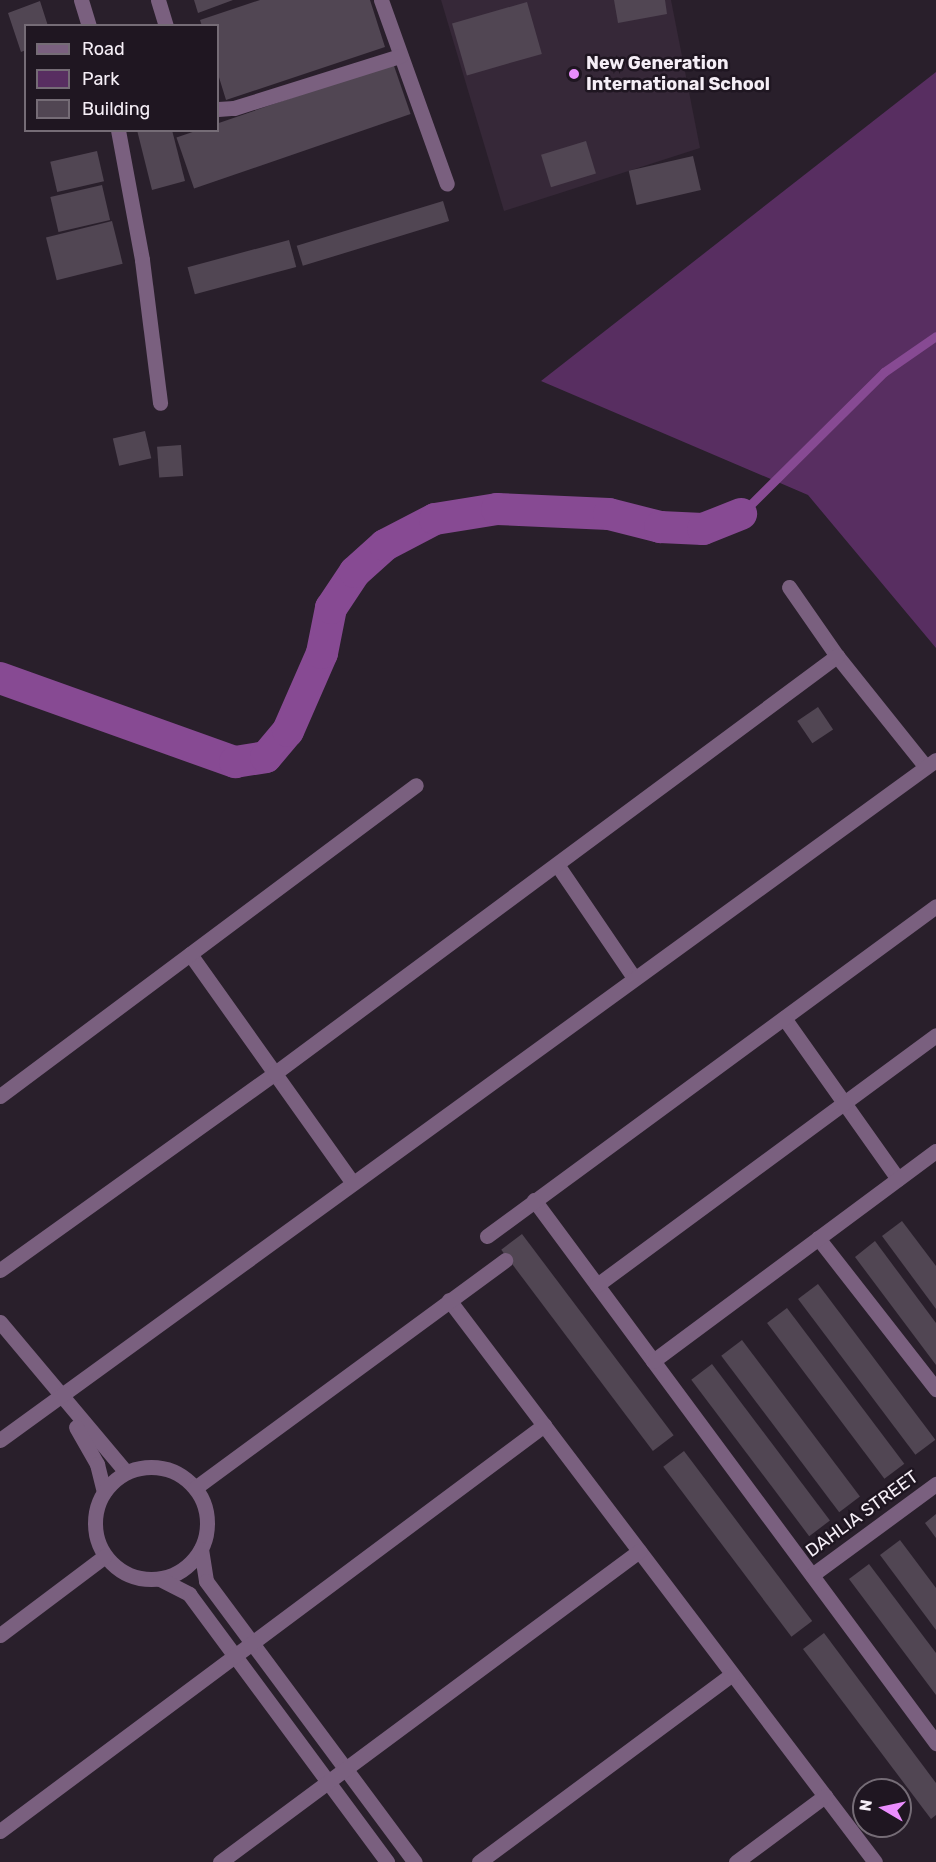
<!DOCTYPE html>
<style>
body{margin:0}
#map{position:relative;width:936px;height:1862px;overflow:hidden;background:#291f2b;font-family:Rubik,sans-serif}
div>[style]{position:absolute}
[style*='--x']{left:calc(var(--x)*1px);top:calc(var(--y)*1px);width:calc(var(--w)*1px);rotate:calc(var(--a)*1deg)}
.built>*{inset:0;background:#362838}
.green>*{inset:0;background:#582e61}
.stream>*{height:9px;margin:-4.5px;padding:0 4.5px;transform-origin:4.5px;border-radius:4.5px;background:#874a93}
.canal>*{height:32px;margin:-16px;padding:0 16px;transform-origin:16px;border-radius:16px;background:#874a93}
.building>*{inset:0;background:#514653;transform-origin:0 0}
.service>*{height:15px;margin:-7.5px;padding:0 7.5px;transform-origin:7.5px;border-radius:7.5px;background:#7a607f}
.minor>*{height:15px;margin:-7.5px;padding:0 7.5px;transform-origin:7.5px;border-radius:7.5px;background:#7a607f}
.minor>.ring{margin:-7.5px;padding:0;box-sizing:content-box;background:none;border:15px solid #7a607f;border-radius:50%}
.dots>*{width:16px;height:16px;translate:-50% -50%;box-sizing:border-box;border:3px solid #1f1621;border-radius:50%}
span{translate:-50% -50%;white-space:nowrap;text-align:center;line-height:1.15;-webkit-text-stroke:5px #1f1621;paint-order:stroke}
.poi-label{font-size:18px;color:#f5eef6;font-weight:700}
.left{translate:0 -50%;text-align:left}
.street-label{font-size:18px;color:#f5eef6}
.legend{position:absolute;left:24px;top:24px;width:195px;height:108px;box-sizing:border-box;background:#1f1621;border:2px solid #756c76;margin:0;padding:8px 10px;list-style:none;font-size:18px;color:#f5eef6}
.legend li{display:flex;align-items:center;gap:12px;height:30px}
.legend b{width:30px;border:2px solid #756c76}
.north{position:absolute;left:852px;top:1778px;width:60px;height:60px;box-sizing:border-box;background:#1f1621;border:2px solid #756c76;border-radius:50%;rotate:279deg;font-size:16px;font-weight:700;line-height:24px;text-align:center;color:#f5eef6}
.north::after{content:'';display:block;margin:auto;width:21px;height:27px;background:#ea8dfd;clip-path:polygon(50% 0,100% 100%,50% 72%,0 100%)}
</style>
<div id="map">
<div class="built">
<div style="clip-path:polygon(441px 0,671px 0,700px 148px,504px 211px)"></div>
</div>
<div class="green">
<div style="clip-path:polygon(936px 72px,936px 648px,808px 495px,541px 381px)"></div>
</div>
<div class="stream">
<div style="--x:741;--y:514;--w:202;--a:-44.8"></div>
<div style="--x:884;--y:372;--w:63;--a:-34.7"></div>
</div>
<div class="canal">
<div style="--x:0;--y:678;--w:250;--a:19.7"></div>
<div style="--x:235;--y:762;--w:31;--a:-9"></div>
<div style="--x:266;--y:757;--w:34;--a:-50"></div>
<div style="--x:288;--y:731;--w:85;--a:-66.4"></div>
<div style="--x:322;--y:653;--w:46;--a:-78.7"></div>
<div style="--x:331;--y:608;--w:43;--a:-56.3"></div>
<div style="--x:355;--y:572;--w:40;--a:-42"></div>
<div style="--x:385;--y:545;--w:56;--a:-27.5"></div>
<div style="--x:435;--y:519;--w:63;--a:-9.2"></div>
<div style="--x:497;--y:509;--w:112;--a:2.6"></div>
<div style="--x:609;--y:514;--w:53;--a:14.3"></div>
<div style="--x:660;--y:527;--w:43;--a:2.7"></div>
<div style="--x:703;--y:529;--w:41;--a:-21.5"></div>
</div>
<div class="building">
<div style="clip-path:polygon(194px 0,233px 0,198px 13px)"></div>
<div style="clip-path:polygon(260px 0,370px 0,385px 47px,226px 100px,218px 74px,218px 26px,202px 26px,200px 20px)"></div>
<div style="clip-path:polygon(614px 0,665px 0,667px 14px,618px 23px)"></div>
<div style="clip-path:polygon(40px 1px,48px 26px,26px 26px,26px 50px,21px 52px,8px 13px)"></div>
<div style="left:527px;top:2px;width:54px;height:78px;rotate:74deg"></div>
<div style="left:393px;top:63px;width:54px;height:229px;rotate:71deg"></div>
<div style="clip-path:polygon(137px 130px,172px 130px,185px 181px,152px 190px)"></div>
<div style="left:586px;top:141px;width:34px;height:47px;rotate:73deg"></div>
<div style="left:97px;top:151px;width:31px;height:48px;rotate:77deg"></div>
<div style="left:693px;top:156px;width:35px;height:66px;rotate:77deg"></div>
<div style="left:102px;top:185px;width:36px;height:53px;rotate:77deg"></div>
<div style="left:443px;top:201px;width:21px;height:153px;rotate:73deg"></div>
<div style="left:112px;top:221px;width:44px;height:68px;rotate:76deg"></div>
<div style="left:289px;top:240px;width:28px;height:105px;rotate:75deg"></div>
<div style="left:145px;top:431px;width:28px;height:33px;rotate:77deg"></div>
<div style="left:181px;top:445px;width:31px;height:24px;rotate:86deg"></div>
<div style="left:818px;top:707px;width:27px;height:25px;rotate:56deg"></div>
<div style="clip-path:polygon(902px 1221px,936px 1266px,936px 1309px,882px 1236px)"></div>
<div style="left:522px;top:1234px;width:252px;height:26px;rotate:53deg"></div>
<div style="clip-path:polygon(875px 1241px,936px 1323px,936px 1365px,855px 1257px)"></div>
<div style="left:818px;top:1284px;width:195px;height:25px;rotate:53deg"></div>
<div style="left:787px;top:1308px;width:195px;height:25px;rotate:53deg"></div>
<div style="left:742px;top:1340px;width:196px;height:26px;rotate:53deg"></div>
<div style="left:712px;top:1364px;width:196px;height:26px;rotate:53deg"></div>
<div style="left:684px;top:1451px;width:213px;height:26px;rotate:53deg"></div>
<div style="clip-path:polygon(936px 1514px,936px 1538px,925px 1523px)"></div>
<div style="clip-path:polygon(900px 1540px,936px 1588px,936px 1630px,880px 1555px)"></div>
<div style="clip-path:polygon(869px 1564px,936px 1653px,936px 1695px,849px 1579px)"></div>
<div style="clip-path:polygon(824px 1633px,936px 1783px,936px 1815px,931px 1819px,803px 1649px)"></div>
</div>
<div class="service">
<div style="--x:158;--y:0;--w:27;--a:73"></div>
<div style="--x:381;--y:0;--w:195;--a:70.3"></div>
<div style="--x:218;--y:109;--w:16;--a:-4"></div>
<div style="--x:234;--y:108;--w:174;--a:-17.4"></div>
</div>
<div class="minor">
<div style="--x:81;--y:0;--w:27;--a:73"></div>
<div style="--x:118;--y:130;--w:132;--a:79.5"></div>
<div style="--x:142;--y:260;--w:144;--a:82.8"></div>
<div style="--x:789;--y:587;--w:84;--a:55.2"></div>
<div style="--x:837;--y:656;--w:142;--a:51.3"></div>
<div style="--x:558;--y:866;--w:135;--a:55.8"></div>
<div style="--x:190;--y:954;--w:280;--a:54.6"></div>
<div style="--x:784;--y:1018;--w:197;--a:54.7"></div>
<div style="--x:0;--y:1096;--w:519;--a:-36.78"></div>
<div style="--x:534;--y:1200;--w:676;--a:53.49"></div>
<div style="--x:487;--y:1236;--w:557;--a:-36.31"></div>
<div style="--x:818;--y:1238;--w:192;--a:52"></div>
<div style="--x:0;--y:1270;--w:338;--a:-35.6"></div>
<div style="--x:275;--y:1073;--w:700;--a:-36.58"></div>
<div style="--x:597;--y:1285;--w:421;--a:-36.4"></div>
<div style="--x:449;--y:1300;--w:705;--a:52.84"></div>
<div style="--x:0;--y:1322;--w:196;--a:50"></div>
<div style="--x:653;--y:1361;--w:352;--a:-36.6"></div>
<div style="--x:76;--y:1427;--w:43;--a:60.4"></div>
<div style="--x:97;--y:1464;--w:29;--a:76"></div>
<div style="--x:0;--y:1440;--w:1157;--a:-36"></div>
<div class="ring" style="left:95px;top:1467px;width:97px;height:97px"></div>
<div style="--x:195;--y:1488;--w:385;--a:-36.3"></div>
<div style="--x:201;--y:1549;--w:32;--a:81"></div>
<div style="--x:206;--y:1581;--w:350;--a:53.4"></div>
<div style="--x:812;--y:1575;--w:154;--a:-36.3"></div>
<div style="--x:160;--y:1579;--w:33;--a:27"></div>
<div style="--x:189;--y:1594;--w:333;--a:53.5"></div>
<div style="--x:0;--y:1635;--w:131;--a:-37"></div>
<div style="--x:0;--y:1831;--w:679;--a:-36.73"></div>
<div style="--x:220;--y:1862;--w:522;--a:-36.58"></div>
<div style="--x:479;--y:1862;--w:315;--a:-36.6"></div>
<div style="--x:736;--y:1862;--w:111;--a:-36.6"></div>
</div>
<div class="dots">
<div style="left:574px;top:74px;background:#ea8dfd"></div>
</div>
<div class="poi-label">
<span class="left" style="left:586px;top:74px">New Generation<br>International School</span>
</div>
<div class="street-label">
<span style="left:862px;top:1514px;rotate:-36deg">DAHLIA STREET</span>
</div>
<ul class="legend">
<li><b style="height:8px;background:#7a607f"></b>Road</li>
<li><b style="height:16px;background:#582e61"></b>Park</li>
<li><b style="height:16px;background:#514653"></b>Building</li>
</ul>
<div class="north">N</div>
</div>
